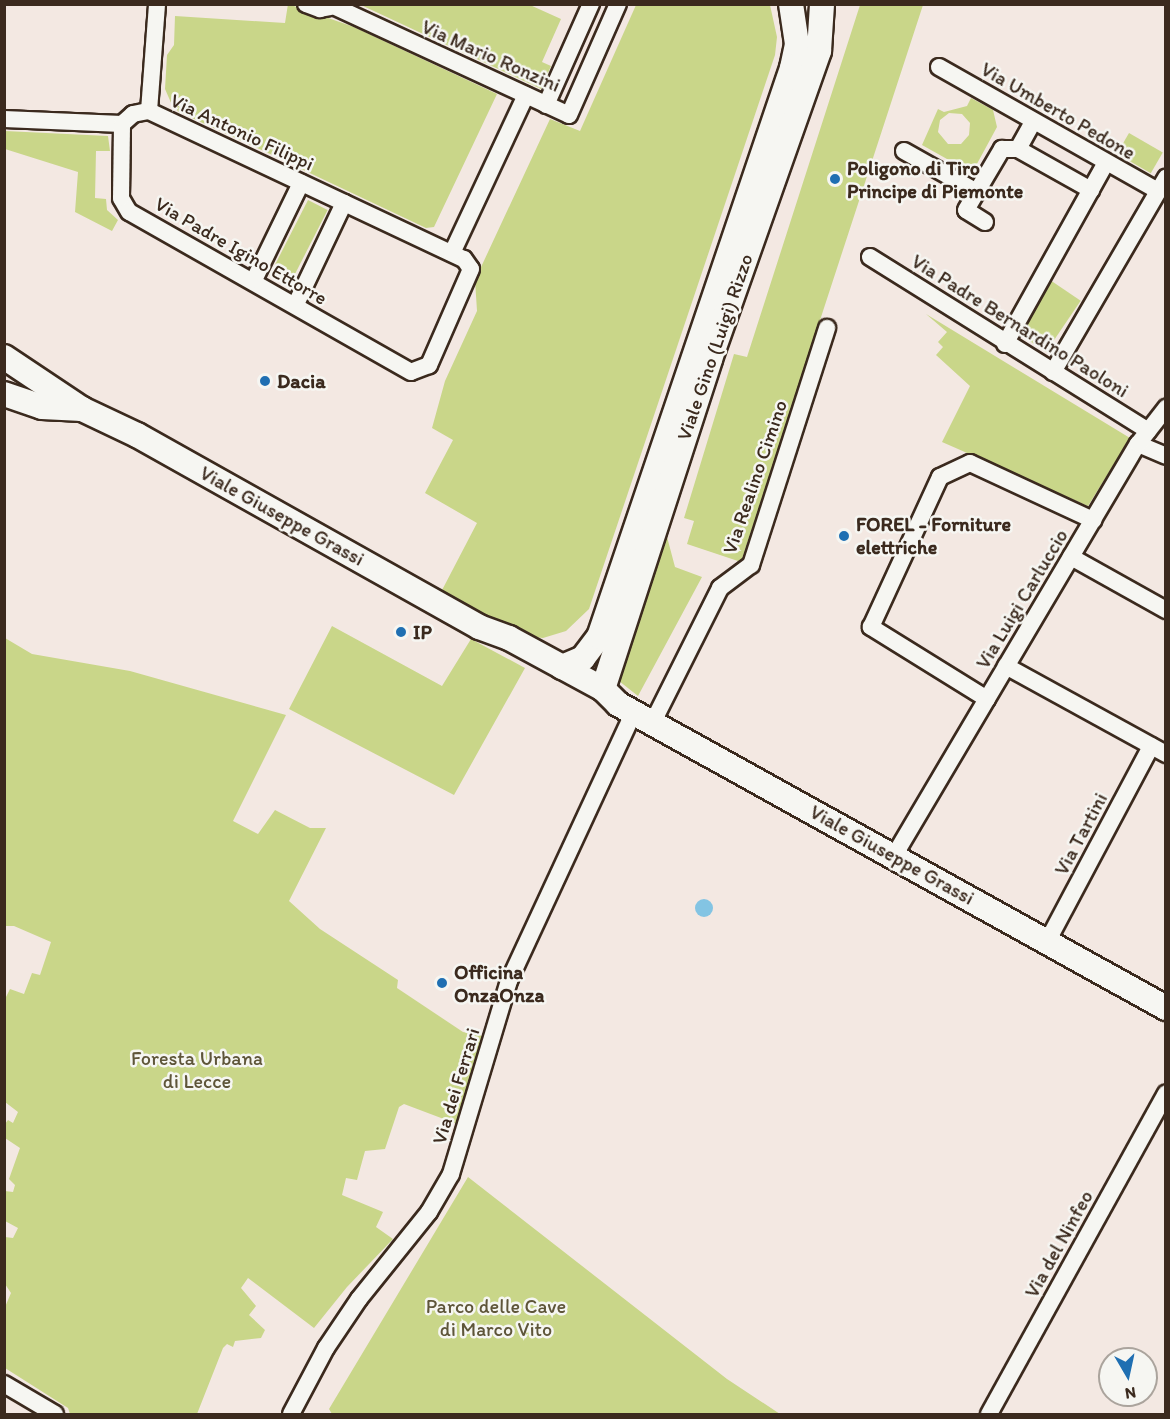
<!DOCTYPE html>
<style>
body{margin:0}
#map{position:relative;width:1170px;height:1419px;overflow:hidden;background:#f3e8e2;font-family:Itim,sans-serif}
div>[style]{position:absolute}
[style*='--x']{left:calc(var(--x)*1px);top:calc(var(--y)*1px);width:calc(var(--w)*1px);rotate:calc(var(--a)*1deg)}
.green>*{inset:0;background:#c9d689;transform-origin:0 0}
.water>*{inset:0;background:#83c4e3}
.round{border-radius:50%}
.roads{filter:drop-shadow(2px 0 #3b2a1e) drop-shadow(-2px 0 #3b2a1e) drop-shadow(0 2px #3b2a1e) drop-shadow(0 -2px #3b2a1e)}
.street>*{height:16px;margin:-8px;padding:0 8px;transform-origin:8px;border-radius:8px;background:#f6f6f2}
.secondary>*{height:24px;margin:-12px;padding:0 12px;transform-origin:12px;border-radius:12px;background:#f6f6f2}
.dots>*{width:16px;height:16px;translate:-50% -50%;box-sizing:border-box;border:3px solid #f6f6f2;border-radius:50%}
span{translate:-50% -50%;white-space:nowrap;text-align:center;line-height:1.15;-webkit-text-stroke:5px #f6f6f2;paint-order:stroke}
.street-label{font-size:20px;color:#3b2a1e}
.poi-label{font-size:20px;color:#3b2a1e;font-weight:700}
.left{translate:0 -50%;text-align:left}
.park-label{font-size:20px;color:#5e5539}
.frame{position:absolute;inset:0;border:6px solid #3b2a1e;pointer-events:none}
.north{position:absolute;left:1098px;top:1347px;width:60px;height:60px;box-sizing:border-box;background:#f6f6f2;border:2px solid #aba49d;border-radius:50%;rotate:171deg;font-size:16px;font-weight:700;line-height:24px;text-align:center;color:#3b2a1e}
.north::after{content:'';display:block;margin:auto;width:21px;height:27px;background:#1f6fb2;clip-path:polygon(50% 0,100% 100%,50% 72%,0 100%)}
</style>
<div id="map">
<div class="green">
<div style="clip-path:polygon(288px 4px,354px 27px,497px 94px,434px 227px,426px 228px,297px 167px,300px 160px,286px 155px,283px 160px,179px 112px,172px 105px,165px 89px,167px 55px,174px 45px,175px 16px,285px 23px)"></div>
<div style="clip-path:polygon(361px 5px,530px 5px,561px 19px,542px 62px,551px 66px,541px 89px)"></div>
<div style="clip-path:polygon(636px 5px,770px 5px,777px 37px,775px 55px,589px 609px,566px 631px,543px 638px,525px 636px,440px 594px,477px 523px,425px 493px,453px 440px,432px 428px,445px 381px,477px 311px,475px 280px,550px 119px,580px 131px)"></div>
<div style="clip-path:polygon(860px 5px,923px 5px,741px 562px,687px 544px,694px 521px,684px 518px,734px 354px,747px 357px)"></div>
<div style="clip-path:polygon(evenodd,971px 98px,993px 110px,997px 127px,972px 173px,922px 145px,938px 109px,944px 112px,967px 106px,971px 98px,949px 113px,962px 114px,970px 123px,969px 135px,961px 144px,948px 144px,938px 132px,940px 120px,949px 113px)"></div>
<div style="clip-path:polygon(5px 131px,108px 136px,110px 151px,96px 151px,95px 198px,106px 199px,107px 210px,118px 220px,112px 231px,75px 212px,78px 172px,5px 149px)"></div>
<div style="left:1129px;top:133px;width:39px;height:24px;rotate:30deg"></div>
<div style="left:308px;top:200px;width:22px;height:85px;rotate:27deg"></div>
<div style="left:1050px;top:280px;width:37px;height:62px;rotate:34deg"></div>
<div style="clip-path:polygon(926px 314px,1130px 438px,1088px 506px,942px 442px,970px 386px,936px 355px,943px 347px,938px 342px,947px 332px)"></div>
<div style="clip-path:polygon(666px 533px,675px 567px,702px 577px,638px 696px,619px 681px)"></div>
<div style="clip-path:polygon(332px 626px,442px 686px,471px 639px,525px 668px,454px 795px,289px 709px)"></div>
<div style="clip-path:polygon(5px 638px,32px 654px,130px 671px,286px 715px,233px 821px,258px 834px,275px 810px,310px 828px,326px 828px,289px 901px,320px 929px,398px 980px,397px 988px,463px 1032px,483px 1036px,457px 1124px,404px 1104px,399px 1107px,385px 1149px,365px 1151px,357px 1180px,346px 1178px,342px 1195px,383px 1212px,376px 1227px,393px 1239px,347px 1287px,314px 1328px,248px 1278px,241px 1288px,256px 1306px,249px 1315px,265px 1330px,261px 1338px,235px 1341px,233px 1347px,227px 1344px,223px 1348px,197px 1414px,70px 1414px,68px 1408px,5px 1368px,5px 1307px,11px 1293px,5px 1284px,5px 1237px,13px 1238px,18px 1228px,5px 1221px,5px 1191px,13px 1192px,15px 1185px,9px 1179px,20px 1148px,5px 1138px,5px 1124px,8px 1120px,13px 1123px,18px 1112px,5px 1102px,5px 999px,10px 989px,24px 994px,32px 973px,40px 975px,51px 942px,14px 926px,5px 926px)"></div>
<div style="clip-path:polygon(468px 1177px,727px 1379px,780px 1414px,332px 1414px,329px 1409px)"></div>
</div>
<div class="water">
<div class="round" style="left:695px;top:899px;width:18px;height:18px"></div>
</div>
<div class="roads">
<div class="street">
<div style="--x:306;--y:4;--w:15;--a:20"></div>
<div style="--x:320;--y:9;--w:10;--a:-11"></div>
<div style="--x:329;--y:4;--w:264;--a:24.8"></div>
<div style="--x:569;--y:115;--w:121;--a:-66.2"></div>
<div style="--x:939;--y:67;--w:252;--a:29.5"></div>
<div style="--x:546;--y:105;--w:111;--a:-66"></div>
<div style="--x:149;--y:111;--w:107;--a:-85.7"></div>
<div style="--x:4;--y:119;--w:118;--a:2.4"></div>
<div style="--x:122;--y:124;--w:15;--a:-42"></div>
<div style="--x:133;--y:114;--w:16;--a:-11"></div>
<div style="--x:149;--y:111;--w:348;--a:25.2"></div>
<div style="--x:464;--y:259;--w:12;--a:55"></div>
<div style="--x:471;--y:269;--w:105;--a:113.6"></div>
<div style="--x:429;--y:365;--w:19;--a:159"></div>
<div style="--x:411;--y:372;--w:324;--a:-150.4"></div>
<div style="--x:129;--y:212;--w:16;--a:-120"></div>
<div style="--x:121;--y:198;--w:74;--a:-89.2"></div>
<div style="--x:1018;--y:149;--w:84;--a:29.3"></div>
<div style="--x:904;--y:151;--w:84;--a:29.3"></div>
<div style="--x:985;--y:222;--w:22;--a:-148"></div>
<div style="--x:966;--y:210;--w:71;--a:-59.5"></div>
<div style="--x:1002;--y:149;--w:16;--a:0"></div>
<div style="--x:1018;--y:149;--w:31;--a:-61"></div>
<div style="--x:452;--y:253;--w:174;--a:-64.9"></div>
<div style="--x:870;--y:257;--w:328;--a:32"></div>
<div style="--x:254;--y:280;--w:108;--a:-64.1"></div>
<div style="--x:296;--y:304;--w:112;--a:-64.6"></div>
<div style="--x:1005;--y:344;--w:206;--a:-60.9"></div>
<div style="--x:1053;--y:372;--w:225;--a:-59.8"></div>
<div style="--x:1138;--y:444;--w:30;--a:23"></div>
<div style="--x:1071;--y:557;--w:109;--a:29.2"></div>
<div style="--x:1006;--y:666;--w:183;--a:28.8"></div>
<div style="--x:987;--y:699;--w:137;--a:-148.2"></div>
<div style="--x:871;--y:627;--w:165;--a:-65.3"></div>
<div style="--x:940;--y:477;--w:33;--a:-25"></div>
<div style="--x:970;--y:463;--w:136;--a:24.9"></div>
<div style="--x:653;--y:722;--w:150;--a:-63.4"></div>
<div style="--x:720;--y:588;--w:39;--a:-37"></div>
<div style="--x:751;--y:565;--w:249;--a:-72.2"></div>
<div style="--x:894;--y:856;--w:479;--a:-59.4"></div>
<div style="--x:1138;--y:444;--w:46;--a:-52.1"></div>
<div style="--x:1047;--y:942;--w:222;--a:-62"></div>
<div style="--x:4;--y:1384;--w:59;--a:30.5"></div>
<div style="--x:291;--y:1414;--w:75;--a:-62.1"></div>
<div style="--x:326;--y:1348;--w:59;--a:-56"></div>
<div style="--x:359;--y:1299;--w:112;--a:-51.2"></div>
<div style="--x:429;--y:1212;--w:44;--a:-59.9"></div>
<div style="--x:451;--y:1174;--w:202;--a:-73.3"></div>
<div style="--x:509;--y:981;--w:297;--a:-65.1"></div>
<div style="--x:989;--y:1414;--w:366;--a:-61.1"></div>
</div>
<div class="secondary">
<div style="--x:4;--y:357;--w:94;--a:33.7"></div>
<div style="--x:82;--y:409;--w:61;--a:25.3"></div>
<div style="--x:137;--y:435;--w:392;--a:29.3"></div>
<div style="--x:479;--y:627;--w:32;--a:20"></div>
<div style="--x:509;--y:638;--w:107;--a:28.5"></div>
<div style="--x:603;--y:689;--w:21;--a:45"></div>
<div style="--x:618;--y:704;--w:627;--a:29.02"></div>
<div style="--x:4;--y:394;--w:40;--a:18.9"></div>
<div style="--x:42;--y:407;--w:40;--a:2.9"></div>
<div style="--x:562;--y:667;--w:23;--a:-23"></div>
<div style="--x:583;--y:658;--w:26;--a:-53"></div>
<div style="--x:599;--y:637;--w:601;--a:-71.26"></div>
<div style="--x:792;--y:68;--w:25;--a:-78"></div>
<div style="--x:797;--y:44;--w:40;--a:-98.5"></div>
<div style="--x:603;--y:689;--w:347;--a:-72"></div>
<div style="--x:710;--y:359;--w:327;--a:-70.5"></div>
<div style="--x:819;--y:51;--w:47;--a:-86.3"></div>
</div>
</div>
<div class="dots">
<div style="left:835px;top:179px;background:#1f6fb2"></div>
<div style="left:265px;top:381px;background:#1f6fb2"></div>
<div style="left:844px;top:536px;background:#1f6fb2"></div>
<div style="left:401px;top:632px;background:#1f6fb2"></div>
<div style="left:442px;top:983px;background:#1f6fb2"></div>
</div>
<div class="street-label">
<span style="left:491px;top:56px;rotate:24deg">Via Mario Ronzini</span>
<span style="left:1058px;top:111px;rotate:30deg">Via Umberto Pedone</span>
<span style="left:242px;top:132px;rotate:25deg">Via Antonio Filippi</span>
<span style="left:241px;top:251px;rotate:30deg">Via Padre Igino Ettorre</span>
<span style="left:1020px;top:326px;rotate:32deg">Via Padre Bernardino Paoloni</span>
<span style="left:715px;top:347px;rotate:-71deg">Viale Gino (Luigi) Rizzo</span>
<span style="left:755px;top:477px;rotate:-71deg">Via Realino Cimino</span>
<span style="left:282px;top:516px;rotate:29deg">Viale Giuseppe Grassi</span>
<span style="left:1022px;top:599px;rotate:-59deg">Via Luigi Carluccio</span>
<span style="left:1081px;top:834px;rotate:-62deg">Via Tartini</span>
<span style="left:892px;top:855px;rotate:29deg">Viale Giuseppe Grassi</span>
<span style="left:456px;top:1086px;rotate:-73deg">Via dei Ferrari</span>
<span style="left:1059px;top:1244px;rotate:-61deg">Via del Ninfeo</span>
</div>
<div class="poi-label">
<span class="left" style="left:847px;top:180px">Poligono di Tiro<br>Principe di Piemonte</span>
<span class="left" style="left:277px;top:381px">Dacia</span>
<span class="left" style="left:856px;top:536px">FOREL - Forniture<br>elettriche</span>
<span class="left" style="left:413px;top:632px">IP</span>
<span class="left" style="left:454px;top:984px">Officina<br>OnzaOnza</span>
</div>
<div class="park-label">
<span style="left:197px;top:1070px">Foresta Urbana<br>di Lecce</span>
<span style="left:496px;top:1318px">Parco delle Cave<br>di Marco Vito</span>
</div>
<div class="frame"></div>
<div class="north">N</div>
</div>
